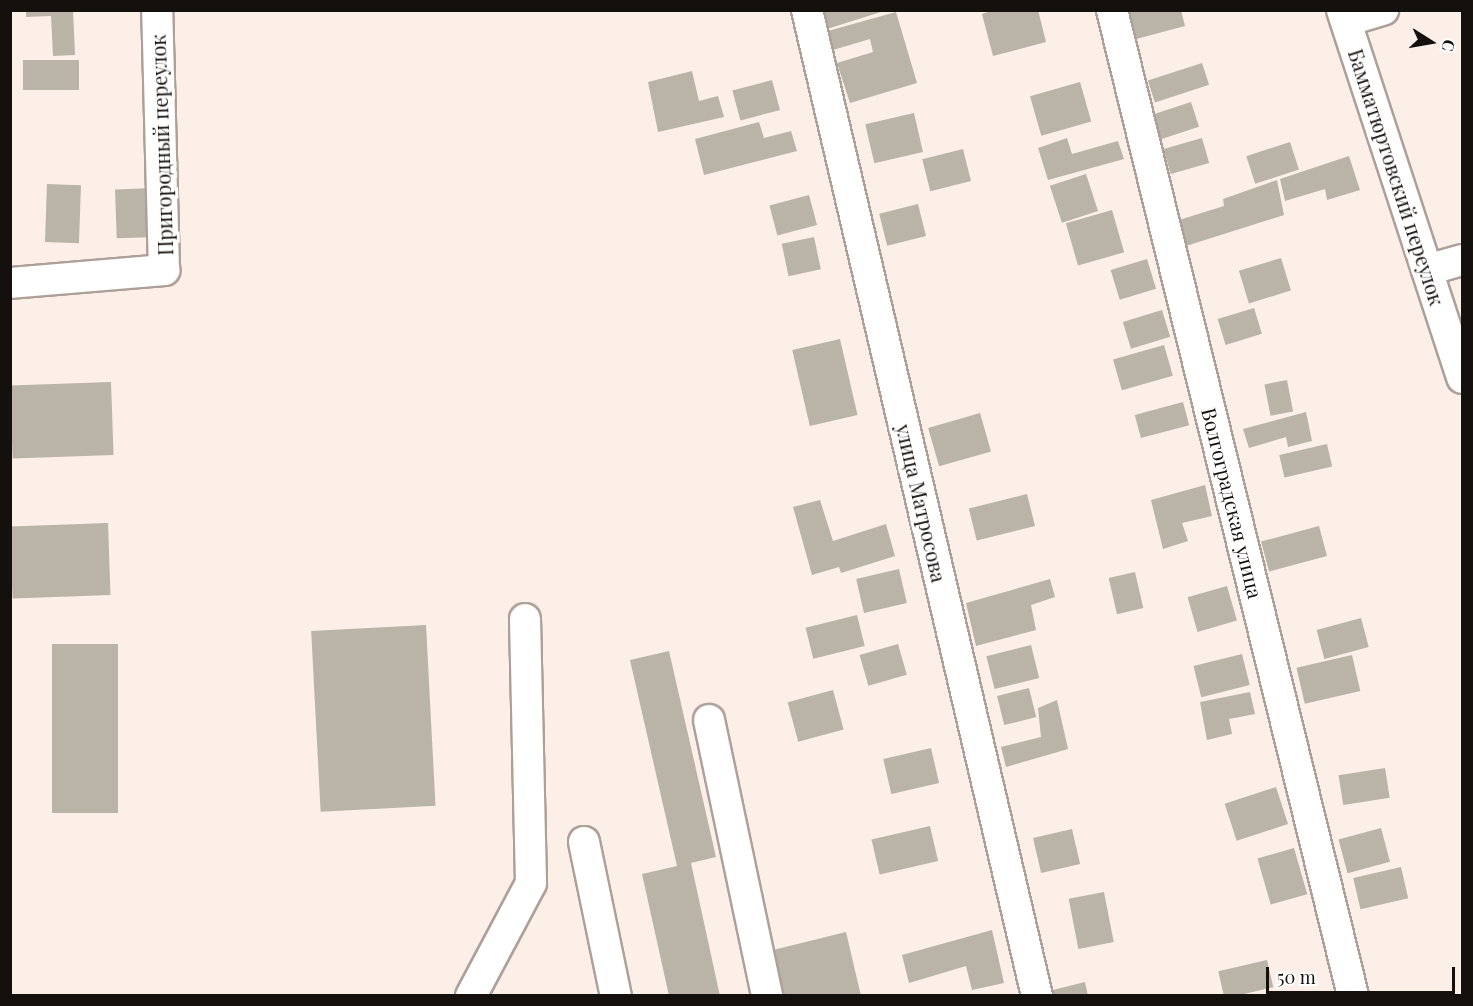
<!DOCTYPE html>
<meta charset="utf-8">
<style>
body{margin:0}
#map{position:relative;width:1473px;height:1006px;overflow:hidden;background:#fcefe7;font-family:"Playfair Display",serif}
div>[style]{position:absolute}
[style*='--x']{left:calc(var(--x)*1px);top:calc(var(--y)*1px);width:calc(var(--w)*1px);rotate:calc(var(--a)*1deg)}
.building>*{inset:0;background:#bab3a8;transform-origin:0 0}
.roads{filter:drop-shadow(2px 0 #ada099) drop-shadow(-2px 0 #ada099) drop-shadow(0 2px #ada099) drop-shadow(0 -2px #ada099)}
.minor>*{height:30px;margin:-15px;padding:0 15px;transform-origin:15px;border-radius:15px;background:#fff}
span{translate:-50% -50%;white-space:nowrap;text-align:center;line-height:1.15;-webkit-text-stroke:6px #fff;paint-order:stroke}
.street-label{font-size:20px;color:#14100e}
.frame{position:absolute;inset:0;border:12px solid #14100e;pointer-events:none}
.north{position:absolute;left:1401px;top:12px;width:60px;height:60px;-webkit-text-stroke:4px #fff;paint-order:stroke;rotate:101deg;font-size:16px;font-weight:700;line-height:24px;text-align:center;color:#14100e}
.north::after{content:'';display:block;margin:auto;width:21px;height:27px;background:#14100e;clip-path:polygon(50% 0,100% 100%,50% 72%,0 100%)}
.scale{position:absolute;left:1266px;top:967px;width:189px;height:27px;box-sizing:border-box;border:3px solid #14100e;border-top:0;padding-left:8px;font-size:18px;line-height:21px;white-space:nowrap;color:#14100e;-webkit-text-stroke:4px #fff;paint-order:stroke}
</style>
<div id="map">
<div class="building">
<div style="clip-path:polygon(26px 10px,73px 10px,75px 55px,53px 56px,51px 16px,26px 17px)"></div>
<div style="clip-path:polygon(824px 10px,884px 10px,884px 11px,827px 29px)"></div>
<div style="clip-path:polygon(994px 10px,1038px 10px,1046px 42px,993px 56px,982px 14px)"></div>
<div style="clip-path:polygon(1128px 10px,1181px 10px,1185px 26px,1136px 39px)"></div>
<div style="clip-path:polygon(896px 12px,917px 83px,850px 103px,837px 63px,873px 52px,870px 39px,833px 50px,828px 31px)"></div>
<div style="left:23px;top:60px;width:56px;height:30px"></div>
<div style="left:1202px;top:63px;width:23px;height:57px;rotate:72deg"></div>
<div style="clip-path:polygon(692px 71px,699px 101px,718px 96px,724px 117px,658px 132px,648px 82px)"></div>
<div style="left:772px;top:80px;width:31px;height:41px;rotate:75deg"></div>
<div style="left:1080px;top:82px;width:41px;height:52px;rotate:74deg"></div>
<div style="left:1191px;top:102px;width:26px;height:41px;rotate:72deg"></div>
<div style="left:914px;top:113px;width:40px;height:50px;rotate:77deg"></div>
<div style="clip-path:polygon(759px 122px,764px 138px,791px 131px,797px 151px,704px 175px,695px 139px)"></div>
<div style="clip-path:polygon(1067px 138px,1072px 154px,1118px 141px,1124px 159px,1048px 180px,1038px 148px)"></div>
<div style="left:1202px;top:138px;width:26px;height:40px;rotate:74deg"></div>
<div style="left:1290px;top:142px;width:29px;height:46px;rotate:72deg"></div>
<div style="left:963px;top:149px;width:33px;height:42px;rotate:76deg"></div>
<div style="clip-path:polygon(1349px 156px,1360px 190px,1327px 200px,1325px 189px,1285px 201px,1280px 179px)"></div>
<div style="left:1086px;top:174px;width:39px;height:38px;rotate:72deg"></div>
<div style="clip-path:polygon(1277px 180px,1284px 215px,1186px 246px,1179px 220px,1224px 206px,1223px 199px)"></div>
<div style="left:47px;top:184px;width:34px;height:58px;rotate:2deg"></div>
<div style="left:155px;top:188px;width:49px;height:40px;rotate:88deg"></div>
<div style="left:809px;top:195px;width:31px;height:41px;rotate:75deg"></div>
<div style="left:918px;top:204px;width:33px;height:40px;rotate:76deg"></div>
<div style="left:1112px;top:210px;width:44px;height:48px;rotate:74deg"></div>
<div style="left:814px;top:237px;width:33px;height:33px;rotate:78deg"></div>
<div style="left:1281px;top:258px;width:34px;height:44px;rotate:73deg"></div>
<div style="left:1147px;top:259px;width:31px;height:38px;rotate:73deg"></div>
<div style="left:1254px;top:308px;width:27px;height:38px;rotate:73deg"></div>
<div style="left:1162px;top:310px;width:28px;height:41px;rotate:73deg"></div>
<div style="left:840px;top:339px;width:78px;height:49px;rotate:77deg"></div>
<div style="left:1164px;top:345px;width:32px;height:53px;rotate:74deg"></div>
<div style="left:1287px;top:380px;width:32px;height:23px;rotate:79deg"></div>
<div style="left:111px;top:382px;width:73px;height:101px;rotate:88deg"></div>
<div style="left:1183px;top:402px;width:24px;height:50px;rotate:75deg"></div>
<div style="clip-path:polygon(1306px 412px,1312px 441px,1288px 447px,1286px 437px,1249px 448px,1243px 429px)"></div>
<div style="left:980px;top:413px;width:40px;height:54px;rotate:74deg"></div>
<div style="left:1327px;top:444px;width:23px;height:49px;rotate:77deg"></div>
<div style="clip-path:polygon(1205px 485px,1212px 516px,1182px 523px,1188px 541px,1163px 549px,1151px 500px)"></div>
<div style="left:1027px;top:494px;width:33px;height:60px;rotate:76deg"></div>
<div style="clip-path:polygon(820px 500px,833px 541px,886px 524px,895px 556px,841px 573px,839px 567px,812px 575px,793px 507px)"></div>
<div style="left:108px;top:523px;width:72px;height:98px;rotate:88deg"></div>
<div style="left:1319px;top:526px;width:31px;height:60px;rotate:75deg"></div>
<div style="left:899px;top:569px;width:35px;height:44px;rotate:77deg"></div>
<div style="left:1135px;top:572px;width:37px;height:27px;rotate:77deg"></div>
<div style="clip-path:polygon(1050px 579px,1055px 597px,1031px 605px,1036px 630px,976px 646px,966px 603px)"></div>
<div style="left:1227px;top:586px;width:36px;height:41px;rotate:74deg"></div>
<div style="left:857px;top:615px;width:32px;height:53px;rotate:76deg"></div>
<div style="left:1361px;top:618px;width:30px;height:46px;rotate:75deg"></div>
<div style="left:426px;top:625px;width:181px;height:115px;rotate:87deg"></div>
<div style="left:52px;top:644px;width:66px;height:169px"></div>
<div style="left:898px;top:644px;width:32px;height:40px;rotate:74deg"></div>
<div style="left:1031px;top:645px;width:34px;height:46px;rotate:76deg"></div>
<div style="clip-path:polygon(669px 651px,716px 857px,691px 863px,720px 996px,669px 996px,642px 874px,677px 866px,630px 660px)"></div>
<div style="left:1242px;top:654px;width:32px;height:50px;rotate:76deg"></div>
<div style="left:1352px;top:655px;width:37px;height:57px;rotate:77deg"></div>
<div style="left:1029px;top:688px;width:30px;height:33px;rotate:76deg"></div>
<div style="left:833px;top:690px;width:41px;height:47px;rotate:75deg"></div>
<div style="clip-path:polygon(1250px 692px,1255px 714px,1229px 719px,1232px 734px,1207px 740px,1200px 702px)"></div>
<div style="clip-path:polygon(1057px 700px,1068px 749px,1006px 767px,1001px 747px,1041px 737px,1038px 708px)"></div>
<div style="left:931px;top:748px;width:36px;height:49px;rotate:77deg"></div>
<div style="left:1385px;top:768px;width:30px;height:47px;rotate:81deg"></div>
<div style="left:1276px;top:787px;width:39px;height:54px;rotate:72deg"></div>
<div style="left:930px;top:826px;width:36px;height:60px;rotate:77deg"></div>
<div style="left:1381px;top:828px;width:35px;height:44px;rotate:75deg"></div>
<div style="left:1072px;top:829px;width:36px;height:40px;rotate:77deg"></div>
<div style="left:1294px;top:848px;width:48px;height:38px;rotate:74deg"></div>
<div style="left:1401px;top:867px;width:32px;height:49px;rotate:77deg"></div>
<div style="left:1104px;top:892px;width:51px;height:36px;rotate:79deg"></div>
<div style="clip-path:polygon(992px 930px,1004px 983px,972px 990px,966px 966px,909px 983px,902px 955px)"></div>
<div style="clip-path:polygon(846px 932px,861px 996px,780px 996px,769px 951px)"></div>
<div style="left:1267px;top:960px;width:28px;height:50px;rotate:77deg"></div>
<div style="clip-path:polygon(1085px 982px,1088px 996px,1051px 996px,1049px 991px)"></div>
</div>
<div class="roads">
<div class="minor">
<div style="--x:807;--y:10;--w:1012;--a:76.87"></div>
<div style="--x:1112;--y:10;--w:1015;--a:76.26"></div>
<div style="--x:1342;--y:10;--w:387;--a:71.9"></div>
<div style="--x:1346;--y:21;--w:39;--a:-17"></div>
<div style="--x:1427;--y:270;--w:36;--a:-16"></div>
<div style="--x:10;--y:283;--w:155;--a:-4.8"></div>
<div style="--x:164;--y:270;--w:260;--a:-91.5"></div>
<div style="--x:709;--y:720;--w:282;--a:78.1"></div>
<div style="--x:584;--y:842;--w:157;--a:78.3"></div>
<div style="--x:471;--y:996;--w:128;--a:-62"></div>
<div style="--x:531;--y:883;--w:264;--a:-91.3"></div>
</div>
</div>
<div class="street-label">
<span style="left:161px;top:145px;rotate:-92deg">Пригородный переулок</span>
<span style="left:1397px;top:177px;rotate:72deg">Бамматюртовский переулок</span>
<span style="left:922px;top:503px;rotate:77deg">улица Матросова</span>
<span style="left:1233px;top:503px;rotate:76deg">Волгоградская улица</span>
</div>
<div class="frame"></div>
<div class="north">С</div>
<div class="scale">50 m</div>
</div>
